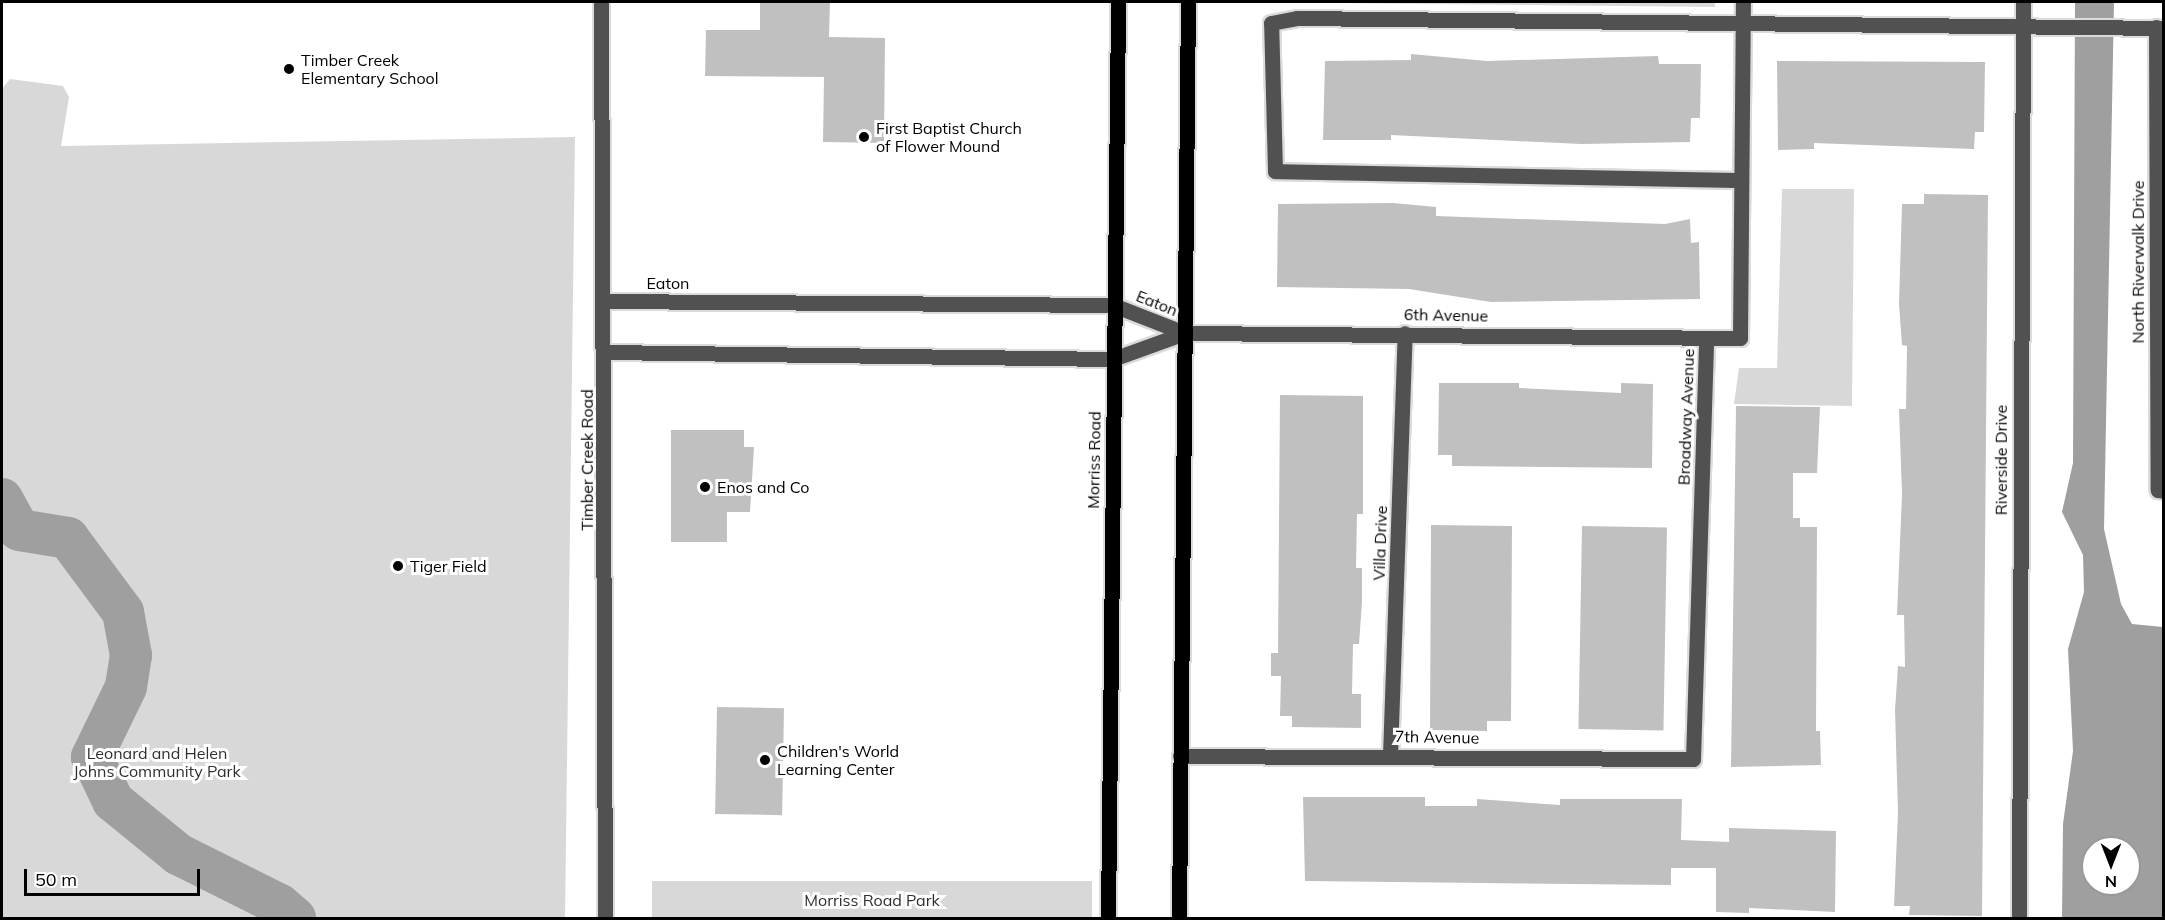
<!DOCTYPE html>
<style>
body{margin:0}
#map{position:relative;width:2165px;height:920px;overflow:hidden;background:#fff;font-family:Mulish,sans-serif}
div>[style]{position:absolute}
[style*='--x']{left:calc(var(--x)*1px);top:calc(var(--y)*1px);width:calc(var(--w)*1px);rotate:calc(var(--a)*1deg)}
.green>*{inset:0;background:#d8d8d8;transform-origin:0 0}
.water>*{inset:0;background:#9f9f9f}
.river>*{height:42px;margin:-21px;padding:0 21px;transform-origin:21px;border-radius:21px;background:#9f9f9f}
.building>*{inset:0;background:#c0c0c0;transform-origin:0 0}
.roads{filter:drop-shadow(2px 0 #dbdbdb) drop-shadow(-2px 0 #dbdbdb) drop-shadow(0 2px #dbdbdb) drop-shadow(0 -2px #dbdbdb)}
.minor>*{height:15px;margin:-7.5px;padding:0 7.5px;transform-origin:7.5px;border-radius:7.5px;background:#515151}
.major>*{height:15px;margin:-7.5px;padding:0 7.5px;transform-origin:7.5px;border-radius:7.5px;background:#000}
.dots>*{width:16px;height:16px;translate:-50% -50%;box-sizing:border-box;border:3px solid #fff;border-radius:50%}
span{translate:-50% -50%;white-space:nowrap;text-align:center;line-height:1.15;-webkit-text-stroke:6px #fff;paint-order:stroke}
.poi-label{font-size:16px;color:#000}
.left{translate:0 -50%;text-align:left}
.street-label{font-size:16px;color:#000}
.park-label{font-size:16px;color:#2f2f2f}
.frame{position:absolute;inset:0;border:3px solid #000;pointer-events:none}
.north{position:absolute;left:2081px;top:836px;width:60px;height:60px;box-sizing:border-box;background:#fff;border:2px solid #999;border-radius:50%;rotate:180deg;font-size:16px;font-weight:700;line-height:24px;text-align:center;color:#000}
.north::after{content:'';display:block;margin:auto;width:21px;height:27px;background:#000;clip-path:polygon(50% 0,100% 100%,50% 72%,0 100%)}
.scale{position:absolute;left:24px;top:869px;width:176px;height:27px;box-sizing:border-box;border:3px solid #000;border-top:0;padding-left:8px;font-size:18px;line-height:21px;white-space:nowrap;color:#000;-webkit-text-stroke:4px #fff;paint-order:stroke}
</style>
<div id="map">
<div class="green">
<div style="clip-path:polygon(1252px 2px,1715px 2px,1715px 7px)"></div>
<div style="clip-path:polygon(10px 79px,63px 86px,69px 97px,61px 146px,575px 137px,565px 918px,2px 918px,2px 89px)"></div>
<div style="clip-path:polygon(1782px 189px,1854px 189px,1852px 406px,1734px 404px,1739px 368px,1777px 368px)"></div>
<div style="left:652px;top:881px;width:440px;height:37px"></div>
</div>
<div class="water">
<div style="clip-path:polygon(evenodd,2075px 2px,2114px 2px,2104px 529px,2121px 604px,2132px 624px,2163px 627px,2163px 918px,2062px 918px,2063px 824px,2073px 751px,2068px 649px,2084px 592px,2083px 555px,2062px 512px,2073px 463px,2075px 2px,2093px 848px,2129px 848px,2129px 884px,2093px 884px,2093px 848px)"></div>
</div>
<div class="river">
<div style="--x:2;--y:499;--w:35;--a:61"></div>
<div style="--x:19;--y:530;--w:50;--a:9.3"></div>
<div style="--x:68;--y:538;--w:92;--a:53.4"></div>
<div style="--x:123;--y:612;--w:44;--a:79.5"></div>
<div style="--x:131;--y:655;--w:32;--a:99"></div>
<div style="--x:126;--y:687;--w:78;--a:115.9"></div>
<div style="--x:92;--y:757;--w:49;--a:64.5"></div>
<div style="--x:113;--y:801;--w:84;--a:39.2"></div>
<div style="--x:178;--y:854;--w:114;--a:26.6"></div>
<div style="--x:280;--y:905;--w:20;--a:41"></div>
</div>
<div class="building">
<div style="clip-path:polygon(760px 2px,830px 2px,829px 37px,885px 38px,884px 143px,823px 142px,824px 77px,705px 76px,706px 30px,760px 30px)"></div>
<div style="clip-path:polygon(1411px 54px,1487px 61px,1658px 56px,1659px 64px,1701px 64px,1700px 118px,1691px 118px,1690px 142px,1581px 144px,1391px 135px,1391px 140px,1323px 140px,1325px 61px,1411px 60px)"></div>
<div style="clip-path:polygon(1777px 61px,1985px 62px,1984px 132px,1975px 132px,1974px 149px,1814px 143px,1814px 149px,1778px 150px)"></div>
<div style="clip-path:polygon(1924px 194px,1988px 195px,1982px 916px,1909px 915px,1910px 906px,1894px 906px,1898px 812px,1895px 710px,1898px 666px,1905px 667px,1904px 615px,1897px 615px,1902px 494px,1899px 409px,1906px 409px,1907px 346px,1902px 345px,1899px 304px,1902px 204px,1924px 204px)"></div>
<div style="clip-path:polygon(1393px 203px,1436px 207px,1436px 216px,1665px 224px,1690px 219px,1691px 243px,1699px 242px,1700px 299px,1491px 302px,1409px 289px,1277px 287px,1278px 204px)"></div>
<div style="clip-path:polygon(1439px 383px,1519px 383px,1519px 388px,1621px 393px,1621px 383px,1653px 384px,1652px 468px,1452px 466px,1452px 455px,1438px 455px)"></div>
<div style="clip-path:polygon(1280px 395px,1363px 396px,1363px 514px,1357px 514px,1356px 568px,1362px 568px,1362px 602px,1359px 644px,1353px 644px,1352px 694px,1361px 694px,1361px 728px,1292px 727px,1292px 716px,1280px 716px,1281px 676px,1271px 676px,1271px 653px,1278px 653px)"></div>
<div style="clip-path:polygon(1736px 406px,1820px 407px,1817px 473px,1793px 473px,1793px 518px,1800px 518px,1800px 527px,1817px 527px,1816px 731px,1820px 731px,1821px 765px,1731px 767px)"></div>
<div style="clip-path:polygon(671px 430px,744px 430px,744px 447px,754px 447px,750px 512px,727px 512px,727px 542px,671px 542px)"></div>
<div style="clip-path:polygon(1431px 525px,1512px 526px,1511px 721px,1487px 721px,1487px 731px,1430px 730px)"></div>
<div style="left:1582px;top:526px;width:85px;height:203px;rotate:1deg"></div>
<div style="left:717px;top:707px;width:67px;height:107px;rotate:1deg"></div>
<div style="clip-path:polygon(1303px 797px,1425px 797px,1425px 806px,1477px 806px,1477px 799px,1560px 805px,1560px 799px,1682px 799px,1681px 840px,1729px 842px,1729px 828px,1836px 831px,1835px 912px,1749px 908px,1749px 913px,1716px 912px,1716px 868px,1671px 868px,1671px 885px,1305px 881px)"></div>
</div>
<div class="roads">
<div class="minor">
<div style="--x:601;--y:2;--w:916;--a:89.75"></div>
<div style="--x:2156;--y:27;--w:463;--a:89.8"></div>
<div style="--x:2158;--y:490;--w:6;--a:9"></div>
<div style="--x:1741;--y:180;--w:466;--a:-178.9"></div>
<div style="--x:1275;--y:171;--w:148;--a:-91.5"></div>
<div style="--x:1271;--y:23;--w:26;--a:-11"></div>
<div style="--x:1297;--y:18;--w:867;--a:0.66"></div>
<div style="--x:604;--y:301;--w:509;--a:0.45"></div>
<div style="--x:1113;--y:305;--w:77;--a:21.3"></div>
<div style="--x:605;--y:352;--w:508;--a:0.79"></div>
<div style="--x:1113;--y:359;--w:77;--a:-19.9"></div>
<div style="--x:1185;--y:333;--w:555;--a:0.52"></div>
<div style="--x:1740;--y:338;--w:336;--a:-89.5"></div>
<div style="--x:1390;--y:755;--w:422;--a:-88"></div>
<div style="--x:1180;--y:756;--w:513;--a:0.34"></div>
<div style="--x:1693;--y:759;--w:420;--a:-88.2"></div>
<div style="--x:2019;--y:918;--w:916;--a:-89.75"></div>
</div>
<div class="major">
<div style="--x:1108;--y:918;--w:916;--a:-89.37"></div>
<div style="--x:1179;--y:918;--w:916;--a:-89.44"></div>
</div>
</div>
<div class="dots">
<div style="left:289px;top:69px;background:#000"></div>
<div style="left:864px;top:137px;background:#000"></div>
<div style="left:705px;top:487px;background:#000"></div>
<div style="left:398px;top:566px;background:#000"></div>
<div style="left:765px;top:760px;background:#000"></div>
</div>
<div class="poi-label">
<span class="left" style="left:301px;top:69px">Timber Creek<br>Elementary School</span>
<span class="left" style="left:876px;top:137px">First Baptist Church<br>of Flower Mound</span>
<span class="left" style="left:717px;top:487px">Enos and Co</span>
<span class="left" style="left:410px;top:566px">Tiger Field</span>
<span class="left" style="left:777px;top:760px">Children's World<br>Learning Center</span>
</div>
<div class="street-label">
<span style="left:2138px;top:262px;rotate:-90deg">North Riverwalk Drive</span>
<span style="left:668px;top:283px">Eaton</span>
<span style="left:1157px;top:303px;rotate:22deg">Eaton</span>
<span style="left:1446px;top:315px;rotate:1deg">6th Avenue</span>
<span style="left:1686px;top:417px;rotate:-88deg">Broadway Avenue</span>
<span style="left:587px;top:460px;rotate:-90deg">Timber Creek Road</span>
<span style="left:1094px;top:460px;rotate:-89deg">Morriss Road</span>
<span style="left:2001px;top:460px;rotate:-90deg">Riverside Drive</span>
<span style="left:1380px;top:543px;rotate:-88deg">Villa Drive</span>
<span style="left:1437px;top:737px;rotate:1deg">7th Avenue</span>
</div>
<div class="park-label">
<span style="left:157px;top:762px">Leonard and Helen<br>Johns Community Park</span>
<span style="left:872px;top:900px">Morriss Road Park</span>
</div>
<div class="frame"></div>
<div class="north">N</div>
<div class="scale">50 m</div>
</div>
